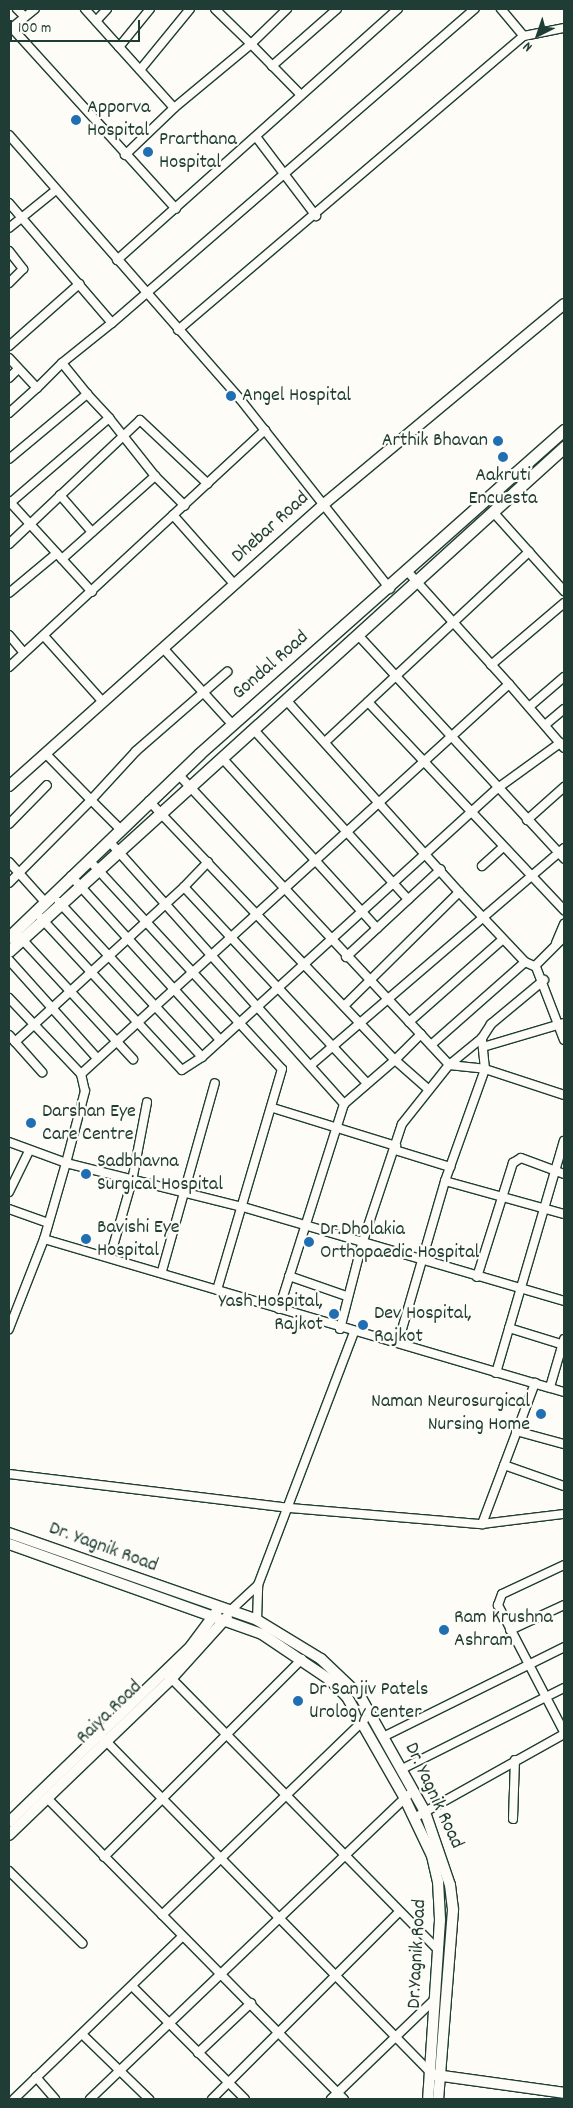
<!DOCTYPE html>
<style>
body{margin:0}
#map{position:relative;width:573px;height:2108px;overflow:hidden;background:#fdfcf7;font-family:Dekko,sans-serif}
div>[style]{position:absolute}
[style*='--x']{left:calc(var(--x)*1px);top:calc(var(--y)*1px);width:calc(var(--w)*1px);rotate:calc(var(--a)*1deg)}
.roads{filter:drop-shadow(1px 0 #1f3d34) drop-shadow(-1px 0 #1f3d34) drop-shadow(0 1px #1f3d34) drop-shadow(0 -1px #1f3d34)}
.minor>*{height:8px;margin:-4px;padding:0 4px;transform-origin:4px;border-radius:4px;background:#fdfcf7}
.tertiary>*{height:10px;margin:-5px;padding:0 5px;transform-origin:5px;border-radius:5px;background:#fdfcf7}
.secondary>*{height:11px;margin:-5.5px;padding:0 5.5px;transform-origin:5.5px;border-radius:5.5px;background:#fdfcf7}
.dots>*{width:14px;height:14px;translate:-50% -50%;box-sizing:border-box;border:2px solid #fdfcf7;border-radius:50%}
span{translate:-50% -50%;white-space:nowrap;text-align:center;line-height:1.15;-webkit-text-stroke:4.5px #fdfcf7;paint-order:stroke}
.poi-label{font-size:20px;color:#1f3d34}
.left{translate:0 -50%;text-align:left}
.right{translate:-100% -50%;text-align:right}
.street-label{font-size:20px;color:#1f3d34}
.frame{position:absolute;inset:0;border:10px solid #1f3d34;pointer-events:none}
.north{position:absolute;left:513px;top:10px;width:50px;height:50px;-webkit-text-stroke:4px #fdfcf7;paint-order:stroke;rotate:221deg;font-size:14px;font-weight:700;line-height:20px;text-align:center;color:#1f3d34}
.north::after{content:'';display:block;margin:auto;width:18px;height:22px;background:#1f3d34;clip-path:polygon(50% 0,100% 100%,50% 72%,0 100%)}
.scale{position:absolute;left:10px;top:20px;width:130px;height:22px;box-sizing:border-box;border:2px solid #1f3d34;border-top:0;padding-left:6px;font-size:15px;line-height:18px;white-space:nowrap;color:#1f3d34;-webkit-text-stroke:4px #fdfcf7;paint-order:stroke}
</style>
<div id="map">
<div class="roads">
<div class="minor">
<div style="--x:17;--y:9;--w:11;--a:45"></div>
<div style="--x:85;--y:9;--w:133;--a:48"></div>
<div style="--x:174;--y:108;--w:68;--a:136.2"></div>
<div style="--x:287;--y:9;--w:50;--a:135.8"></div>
<div style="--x:251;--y:44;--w:70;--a:45.6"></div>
<div style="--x:501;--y:9;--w:35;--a:50"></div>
<div style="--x:96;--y:21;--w:16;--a:-47"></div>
<div style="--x:12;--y:28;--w:244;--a:47.8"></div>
<div style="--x:9;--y:30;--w:33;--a:-39"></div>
<div style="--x:119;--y:47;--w:49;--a:-50.8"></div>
<div style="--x:272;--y:66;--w:86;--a:-41.2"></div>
<div style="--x:140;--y:70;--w:79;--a:-50.7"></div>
<div style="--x:174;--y:108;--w:100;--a:-39.7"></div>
<div style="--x:251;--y:44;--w:50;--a:-135.8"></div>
<div style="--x:9;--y:135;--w:351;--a:48.8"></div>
<div style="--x:240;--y:399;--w:242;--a:51.7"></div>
<div style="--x:257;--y:138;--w:98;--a:52.9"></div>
<div style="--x:9;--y:203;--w:158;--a:49.4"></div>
<div style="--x:112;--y:323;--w:480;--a:-40.9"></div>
<div style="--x:9;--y:228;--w:60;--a:-39"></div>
<div style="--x:9;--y:251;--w:23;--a:52"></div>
<div style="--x:23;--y:269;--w:20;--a:135"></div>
<div style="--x:117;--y:260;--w:377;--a:-41.8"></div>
<div style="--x:178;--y:330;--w:454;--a:-40.4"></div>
<div style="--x:524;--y:36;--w:41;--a:-11.3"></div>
<div style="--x:9;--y:346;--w:94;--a:-41.5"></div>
<div style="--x:9;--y:358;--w:41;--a:47"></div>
<div style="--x:37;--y:388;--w:35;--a:-45"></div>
<div style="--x:62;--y:363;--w:40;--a:51"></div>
<div style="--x:62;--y:363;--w:64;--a:-38.7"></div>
<div style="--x:9;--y:378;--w:13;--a:-45"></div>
<div style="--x:9;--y:413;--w:38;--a:-42"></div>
<div style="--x:9;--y:459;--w:102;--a:-39.8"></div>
<div style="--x:87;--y:394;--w:33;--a:47"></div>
<div style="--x:60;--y:495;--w:49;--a:49.1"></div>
<div style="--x:9;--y:501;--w:123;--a:47.6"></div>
<div style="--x:9;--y:504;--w:132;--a:-40.7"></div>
<div style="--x:109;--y:418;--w:74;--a:51.6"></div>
<div style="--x:155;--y:476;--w:42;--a:45"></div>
<div style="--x:494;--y:513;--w:105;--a:48.1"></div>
<div style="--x:173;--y:515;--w:92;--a:48.5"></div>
<div style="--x:9;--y:544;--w:180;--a:-43.4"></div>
<div style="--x:140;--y:420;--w:93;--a:43.3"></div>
<div style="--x:62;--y:559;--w:125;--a:-41.7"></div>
<div style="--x:408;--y:572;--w:151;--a:48"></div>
<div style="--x:509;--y:684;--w:579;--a:137.66"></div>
<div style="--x:81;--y:1074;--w:17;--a:77"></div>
<div style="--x:85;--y:1091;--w:74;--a:104.8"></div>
<div style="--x:66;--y:1163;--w:182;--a:14"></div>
<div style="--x:243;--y:1207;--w:334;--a:16.3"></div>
<div style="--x:9;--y:593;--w:62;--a:-39.8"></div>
<div style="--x:9;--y:635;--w:23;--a:50"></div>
<div style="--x:358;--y:635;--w:304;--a:47.3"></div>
<div style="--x:44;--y:636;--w:89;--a:48.2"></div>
<div style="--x:163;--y:648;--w:103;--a:47.8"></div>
<div style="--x:491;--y:665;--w:96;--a:-40.3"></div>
<div style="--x:9;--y:667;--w:349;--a:-42.8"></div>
<div style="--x:509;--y:684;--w:84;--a:49.3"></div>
<div style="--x:287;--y:701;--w:257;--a:48"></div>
<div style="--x:459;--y:892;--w:96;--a:46.7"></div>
<div style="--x:525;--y:962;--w:12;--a:24"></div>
<div style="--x:536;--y:967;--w:78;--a:69"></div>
<div style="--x:368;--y:702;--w:286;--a:46.7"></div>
<div style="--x:529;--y:707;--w:46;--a:-40.6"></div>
<div style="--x:545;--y:725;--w:25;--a:-40"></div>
<div style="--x:254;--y:730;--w:229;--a:47.7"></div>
<div style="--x:325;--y:742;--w:279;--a:-43"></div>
<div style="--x:45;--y:753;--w:66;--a:45.6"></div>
<div style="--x:91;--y:800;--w:67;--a:-47.4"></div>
<div style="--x:136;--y:751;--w:121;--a:-41"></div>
<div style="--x:223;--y:759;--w:229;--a:47.7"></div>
<div style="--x:178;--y:774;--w:398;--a:47"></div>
<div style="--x:449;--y:1065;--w:36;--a:6"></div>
<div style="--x:485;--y:1069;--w:83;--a:18.2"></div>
<div style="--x:149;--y:801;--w:357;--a:46.5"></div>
<div style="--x:395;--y:1060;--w:67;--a:139.2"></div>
<div style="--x:527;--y:820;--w:50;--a:-41.7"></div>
<div style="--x:9;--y:824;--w:54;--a:-45.7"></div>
<div style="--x:109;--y:841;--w:353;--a:48.2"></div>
<div style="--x:344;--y:1104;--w:215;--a:107.6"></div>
<div style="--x:89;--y:860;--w:284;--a:47.3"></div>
<div style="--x:282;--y:1069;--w:230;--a:106.4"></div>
<div style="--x:9;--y:862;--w:54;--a:48"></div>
<div style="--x:208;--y:862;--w:35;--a:134"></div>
<div style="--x:184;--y:887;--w:268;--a:47"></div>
<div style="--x:482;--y:866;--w:28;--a:-42"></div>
<div style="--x:71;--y:876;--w:222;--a:47.7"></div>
<div style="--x:9;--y:883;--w:117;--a:-45.3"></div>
<div style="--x:91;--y:800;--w:42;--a:45"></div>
<div style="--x:59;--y:902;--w:211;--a:47.3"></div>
<div style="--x:41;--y:918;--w:207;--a:47.2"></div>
<div style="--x:182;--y:1070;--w:24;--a:-33"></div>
<div style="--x:202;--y:1057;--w:400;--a:-42.3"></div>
<div style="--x:498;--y:788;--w:77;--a:-36"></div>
<div style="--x:19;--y:936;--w:168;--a:47.2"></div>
<div style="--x:556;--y:943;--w:21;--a:-67"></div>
<div style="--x:346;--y:957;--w:129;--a:-42.8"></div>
<div style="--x:9;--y:960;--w:132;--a:48.1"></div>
<div style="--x:535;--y:966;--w:41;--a:-45"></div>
<div style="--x:9;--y:998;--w:105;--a:46.5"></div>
<div style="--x:344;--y:1006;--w:162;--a:-44.7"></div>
<div style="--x:409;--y:1022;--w:125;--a:-41.4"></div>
<div style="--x:421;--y:1034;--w:37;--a:135"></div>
<div style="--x:395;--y:1060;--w:45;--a:41.4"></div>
<div style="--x:9;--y:1035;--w:50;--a:48.3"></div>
<div style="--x:15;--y:1042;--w:229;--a:-42.5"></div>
<div style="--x:431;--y:1045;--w:125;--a:-41.4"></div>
<div style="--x:483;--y:1047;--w:84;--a:-16.5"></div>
<div style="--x:311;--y:1065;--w:333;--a:-40.6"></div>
<div style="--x:273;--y:1108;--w:129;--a:17.2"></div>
<div style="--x:9;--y:1142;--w:61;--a:20.2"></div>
<div style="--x:66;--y:1163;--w:79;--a:106.1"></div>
<div style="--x:44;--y:1239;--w:97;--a:111.3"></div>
<div style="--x:395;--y:1150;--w:58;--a:17.2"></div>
<div style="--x:445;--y:1181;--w:123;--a:15.5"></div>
<div style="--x:9;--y:1192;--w:46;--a:-64"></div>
<div style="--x:9;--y:1209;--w:41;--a:19.7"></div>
<div style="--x:44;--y:1239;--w:542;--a:16.4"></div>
<div style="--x:110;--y:1257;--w:79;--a:-73.9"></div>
<div style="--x:132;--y:1181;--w:80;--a:-79.2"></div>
<div style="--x:162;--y:1271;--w:195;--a:-74.3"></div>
<div style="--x:289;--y:1276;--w:60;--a:19.3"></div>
<div style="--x:477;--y:1277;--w:120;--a:-72.5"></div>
<div style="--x:513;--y:1163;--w:9;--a:-32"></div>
<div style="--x:521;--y:1158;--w:46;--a:20.4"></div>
<div style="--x:509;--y:1328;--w:58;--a:17.2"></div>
<div style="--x:340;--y:1329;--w:88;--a:-75.5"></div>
<div style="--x:362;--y:1244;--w:126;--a:-71.6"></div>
<div style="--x:402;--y:1124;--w:75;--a:-51.5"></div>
<div style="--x:449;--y:1065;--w:43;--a:-39.3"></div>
<div style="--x:398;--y:1343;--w:169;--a:-73.8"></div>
<div style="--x:445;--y:1181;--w:119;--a:-70.3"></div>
<div style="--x:485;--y:1069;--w:31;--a:-96"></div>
<div style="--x:482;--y:1038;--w:17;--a:-57"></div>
<div style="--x:491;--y:1024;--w:69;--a:-39.7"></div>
<div style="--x:496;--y:1373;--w:242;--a:-73.7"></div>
<div style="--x:550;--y:1387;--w:50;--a:-73.7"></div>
<div style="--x:516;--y:1431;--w:50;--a:15.2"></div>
<div style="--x:504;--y:1465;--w:64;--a:19.3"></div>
<div style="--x:9;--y:1474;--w:283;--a:6.9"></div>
<div style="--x:290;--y:1508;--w:155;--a:4.8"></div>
<div style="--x:444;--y:1521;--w:38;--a:5"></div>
<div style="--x:482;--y:1524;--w:83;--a:-7"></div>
<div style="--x:482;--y:1524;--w:151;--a:-69.4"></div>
<div style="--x:564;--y:1565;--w:68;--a:154.9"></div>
<div style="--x:502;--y:1594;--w:12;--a:110"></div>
<div style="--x:498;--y:1605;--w:143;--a:62.5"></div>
<div style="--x:230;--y:1611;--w:38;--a:-43"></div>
<div style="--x:257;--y:1620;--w:35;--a:-88"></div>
<div style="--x:258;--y:1585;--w:271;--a:-69.2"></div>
<div style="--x:510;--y:1630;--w:60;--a:-24.8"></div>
<div style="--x:168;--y:1675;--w:385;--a:45.5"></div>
<div style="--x:385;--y:1736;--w:200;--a:-26.4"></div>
<div style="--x:103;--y:1738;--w:466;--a:45.6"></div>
<div style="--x:402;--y:1769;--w:181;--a:-26.6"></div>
<div style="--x:47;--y:1798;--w:423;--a:45.4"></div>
<div style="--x:414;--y:1818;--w:172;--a:-29.2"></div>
<div style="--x:513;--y:1819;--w:59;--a:-88.1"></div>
<div style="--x:104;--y:1857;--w:280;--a:-45"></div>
<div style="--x:9;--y:1871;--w:103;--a:44.6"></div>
<div style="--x:162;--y:1915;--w:281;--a:-44"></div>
<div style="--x:133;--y:1987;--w:158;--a:45"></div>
<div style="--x:84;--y:2036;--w:91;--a:44.1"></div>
<div style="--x:198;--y:2053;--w:73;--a:-43.3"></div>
<div style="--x:36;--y:2077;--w:29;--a:49"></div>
<div style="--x:14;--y:2099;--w:233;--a:-44"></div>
<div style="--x:90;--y:2099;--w:440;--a:-43.7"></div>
<div style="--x:212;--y:2099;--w:263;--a:-45"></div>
<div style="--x:331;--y:2099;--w:143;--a:-43.9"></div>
</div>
<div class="tertiary">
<div style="--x:9;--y:786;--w:423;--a:-41.8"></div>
<div style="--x:324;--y:504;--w:312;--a:-39.8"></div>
<div style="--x:9;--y:1533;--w:263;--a:19.3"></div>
<div style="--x:257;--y:1620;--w:75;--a:31.4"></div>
<div style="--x:321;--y:1659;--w:54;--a:43.5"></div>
<div style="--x:360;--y:1696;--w:133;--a:60.7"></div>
<div style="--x:425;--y:1812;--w:77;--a:71.1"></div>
<div style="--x:450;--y:1885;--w:25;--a:83"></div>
<div style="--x:453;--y:1910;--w:190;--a:94.5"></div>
<div style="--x:9;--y:1544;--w:269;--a:19.6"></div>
<div style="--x:262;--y:1634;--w:82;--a:34.1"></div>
<div style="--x:330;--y:1680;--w:24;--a:45"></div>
<div style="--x:347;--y:1697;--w:115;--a:60.3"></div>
<div style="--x:404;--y:1797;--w:65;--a:64.6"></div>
<div style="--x:432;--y:1856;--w:26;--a:77"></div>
<div style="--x:438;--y:1881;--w:39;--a:87"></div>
<div style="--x:440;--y:1920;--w:179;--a:93.8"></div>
<div style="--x:9;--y:1822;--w:253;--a:-44"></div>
<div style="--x:191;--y:1646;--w:44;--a:-53.4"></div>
<div style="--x:9;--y:1835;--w:226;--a:-43.9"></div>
<div style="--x:172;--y:1678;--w:82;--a:-48"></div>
<div style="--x:435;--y:2075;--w:130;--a:7.9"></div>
</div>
<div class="secondary">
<div style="--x:9;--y:937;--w:264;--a:-43.9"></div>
<div style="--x:199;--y:754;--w:488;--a:-41.6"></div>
<div style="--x:9;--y:951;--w:750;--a:-42.24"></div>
</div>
</div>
<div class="dots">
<div style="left:76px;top:120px;background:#1f6fb2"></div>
<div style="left:148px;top:152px;background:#1f6fb2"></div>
<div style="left:231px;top:396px;background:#1f6fb2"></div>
<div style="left:498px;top:441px;background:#1f6fb2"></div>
<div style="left:503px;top:457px;background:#1f6fb2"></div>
<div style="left:31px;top:1123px;background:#1f6fb2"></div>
<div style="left:86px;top:1174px;background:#1f6fb2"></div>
<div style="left:86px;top:1239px;background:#1f6fb2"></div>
<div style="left:309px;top:1242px;background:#1f6fb2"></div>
<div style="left:334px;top:1314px;background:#1f6fb2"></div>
<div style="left:363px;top:1325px;background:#1f6fb2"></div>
<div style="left:541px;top:1414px;background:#1f6fb2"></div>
<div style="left:444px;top:1630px;background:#1f6fb2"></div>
<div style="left:298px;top:1701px;background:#1f6fb2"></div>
</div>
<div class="poi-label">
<span class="left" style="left:87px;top:120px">Apporva<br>Hospital</span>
<span class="left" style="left:159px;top:152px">Prarthana<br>Hospital</span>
<span class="left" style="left:242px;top:396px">Angel Hospital</span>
<span class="right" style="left:488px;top:441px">Arthik Bhavan</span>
<span style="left:503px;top:488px">Aakruti<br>Encuesta</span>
<span class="left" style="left:42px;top:1124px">Darshan Eye<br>Care Centre</span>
<span class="left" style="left:97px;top:1174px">Sadbhavna<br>Surgical Hospital</span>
<span class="left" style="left:97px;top:1240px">Bavishi Eye<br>Hospital</span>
<span class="left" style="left:320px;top:1242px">Dr.Dholakia<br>Orthopaedic Hospital</span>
<span class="right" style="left:323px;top:1314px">Yash Hospital,<br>Rajkot</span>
<span class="left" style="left:374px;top:1326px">Dev Hospital,<br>Rajkot</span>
<span class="right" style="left:530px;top:1414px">Naman Neurosurgical<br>Nursing Home</span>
<span class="left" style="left:454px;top:1630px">Ram Krushna<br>Ashram</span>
<span class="left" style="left:309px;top:1702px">Dr Sanjiv Patels<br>Urology Center</span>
</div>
<div class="street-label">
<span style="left:271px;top:528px;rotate:-42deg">Dhebar Road</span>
<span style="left:271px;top:666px;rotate:-41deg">Gondal Road</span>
<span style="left:103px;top:1548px;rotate:20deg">Dr. Yagnik Road</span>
<span style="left:110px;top:1713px;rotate:-44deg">Raiya Road</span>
<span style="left:433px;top:1796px;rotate:65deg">Dr. Yagnik Road</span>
<span style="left:418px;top:1954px;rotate:-87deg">Dr.Yagnik Road</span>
</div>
<div class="frame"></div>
<div class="north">N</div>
<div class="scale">100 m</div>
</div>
